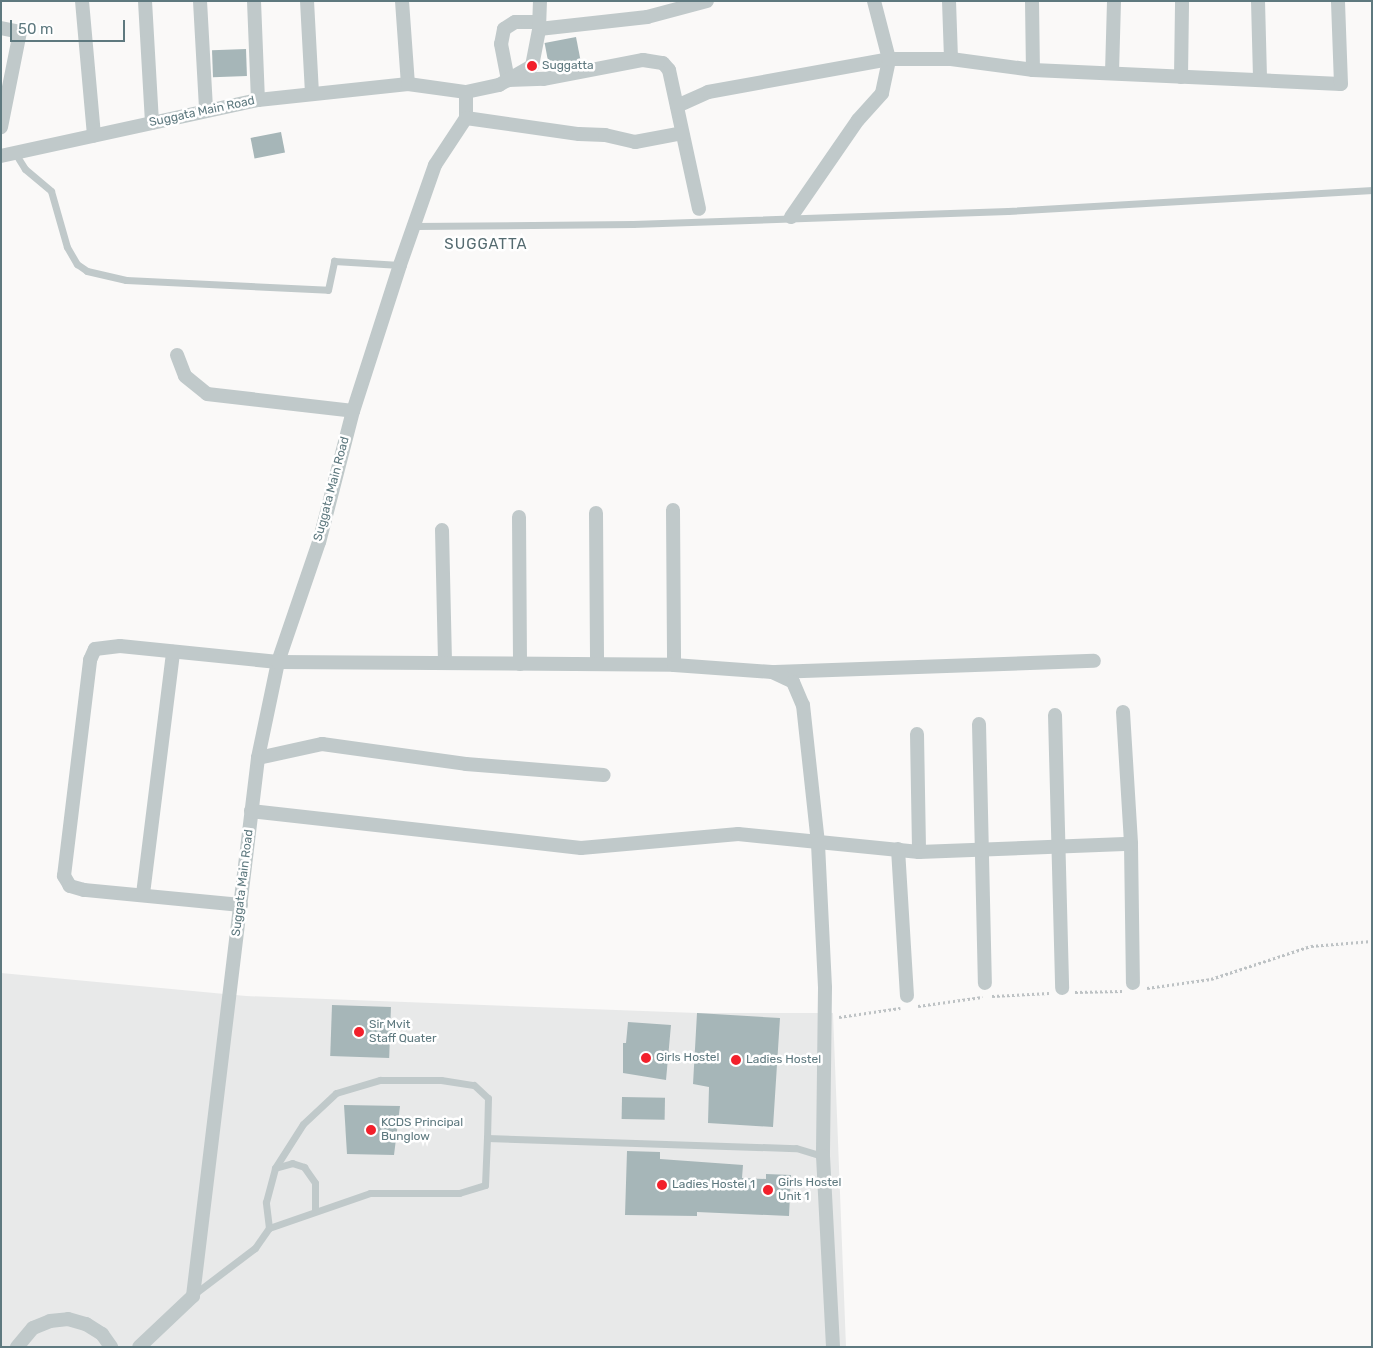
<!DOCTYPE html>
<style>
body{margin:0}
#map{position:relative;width:1373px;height:1348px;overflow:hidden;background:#faf9f8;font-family:Rubik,sans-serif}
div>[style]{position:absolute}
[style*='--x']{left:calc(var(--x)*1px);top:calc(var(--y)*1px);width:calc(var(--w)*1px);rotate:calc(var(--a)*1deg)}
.built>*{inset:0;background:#e8e9e9}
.building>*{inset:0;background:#a6b6b8;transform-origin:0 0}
.path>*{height:2.5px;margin-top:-1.25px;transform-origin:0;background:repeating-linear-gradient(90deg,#bdc2c4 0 2.5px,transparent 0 5px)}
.service>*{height:7px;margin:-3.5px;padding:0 3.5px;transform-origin:3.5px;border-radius:3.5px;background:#c0c9ca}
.minor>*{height:14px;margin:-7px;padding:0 7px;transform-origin:7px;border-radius:7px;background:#c0c9ca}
.dots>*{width:14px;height:14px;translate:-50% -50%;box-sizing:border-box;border:2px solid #fff;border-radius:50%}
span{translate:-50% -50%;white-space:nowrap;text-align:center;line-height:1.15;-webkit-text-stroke:5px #fff;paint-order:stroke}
.poi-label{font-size:12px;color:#5e797f}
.left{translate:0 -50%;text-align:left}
.street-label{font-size:12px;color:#5e797f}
.quarter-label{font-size:15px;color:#556b70;letter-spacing:1px}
.frame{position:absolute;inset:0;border:2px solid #5e797f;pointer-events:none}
.scale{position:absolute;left:10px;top:20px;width:115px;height:22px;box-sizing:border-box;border:2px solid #5e797f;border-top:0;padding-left:6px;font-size:15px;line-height:18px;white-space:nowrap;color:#5e797f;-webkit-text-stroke:4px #fff;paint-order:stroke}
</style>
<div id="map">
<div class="built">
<div style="clip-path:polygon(1px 973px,246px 996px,697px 1013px,833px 1013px,846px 1347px,1px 1347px)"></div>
</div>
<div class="building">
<div style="left:576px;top:37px;width:26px;height:32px;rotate:79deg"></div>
<div style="left:246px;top:49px;width:27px;height:34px;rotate:88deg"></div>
<div style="left:281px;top:132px;width:21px;height:31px;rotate:79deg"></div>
<div style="left:332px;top:1005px;width:59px;height:51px;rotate:2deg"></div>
<div style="clip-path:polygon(697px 1013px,780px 1018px,773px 1127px,708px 1123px,709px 1087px,693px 1084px)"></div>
<div style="clip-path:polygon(628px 1022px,671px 1025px,666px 1080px,623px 1073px,623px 1043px,626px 1043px)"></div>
<div style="left:622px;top:1097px;width:43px;height:22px;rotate:1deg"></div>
<div style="clip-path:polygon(344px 1105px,400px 1106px,394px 1155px,347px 1154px)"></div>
<div style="clip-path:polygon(627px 1151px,660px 1152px,660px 1159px,743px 1165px,742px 1178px,766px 1179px,766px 1174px,791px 1175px,789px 1216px,697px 1212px,697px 1216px,625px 1215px)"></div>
</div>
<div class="path">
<div style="--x:1147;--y:988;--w:65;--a:-8"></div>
<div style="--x:1211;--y:979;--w:105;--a:-18.3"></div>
<div style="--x:1311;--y:946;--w:61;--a:-4.7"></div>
<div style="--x:1075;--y:992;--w:47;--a:-1.2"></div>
<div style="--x:992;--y:996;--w:57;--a:-3"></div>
<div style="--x:918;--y:1006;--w:65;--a:-8"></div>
<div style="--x:839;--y:1017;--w:62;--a:-8.4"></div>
</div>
<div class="service">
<div style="--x:15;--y:153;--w:19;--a:58"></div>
<div style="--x:25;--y:169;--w:34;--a:40"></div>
<div style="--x:51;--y:191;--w:58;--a:74.1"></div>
<div style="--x:67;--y:247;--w:20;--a:60"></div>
<div style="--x:77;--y:264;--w:12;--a:35"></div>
<div style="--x:87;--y:271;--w:40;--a:13"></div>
<div style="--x:126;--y:280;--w:202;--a:2.8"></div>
<div style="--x:328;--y:290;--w:30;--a:-78"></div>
<div style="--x:334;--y:261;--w:66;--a:3.5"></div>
<div style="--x:415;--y:226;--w:218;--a:-0.5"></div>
<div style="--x:633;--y:224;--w:375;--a:-2"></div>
<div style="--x:1008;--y:211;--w:365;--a:-3.3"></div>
<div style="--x:275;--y:1168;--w:18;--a:-16"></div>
<div style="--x:292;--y:1163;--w:13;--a:18"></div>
<div style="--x:304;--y:1167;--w:19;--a:55"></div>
<div style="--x:315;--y:1183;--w:28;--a:90"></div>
<div style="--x:269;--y:1228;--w:26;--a:-97"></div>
<div style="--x:266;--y:1202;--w:35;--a:-75"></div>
<div style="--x:275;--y:1168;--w:52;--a:-57.5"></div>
<div style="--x:303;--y:1124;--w:45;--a:-43.2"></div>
<div style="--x:336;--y:1093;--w:46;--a:-16.5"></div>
<div style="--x:380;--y:1080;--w:61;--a:0"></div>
<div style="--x:441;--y:1080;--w:33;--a:9"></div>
<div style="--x:474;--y:1085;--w:19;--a:43"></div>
<div style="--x:488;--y:1098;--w:40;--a:91.4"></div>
<div style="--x:193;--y:1295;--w:78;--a:-37.2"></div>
<div style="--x:255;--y:1248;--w:24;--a:-55"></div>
<div style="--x:269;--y:1228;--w:107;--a:-19.1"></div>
<div style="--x:370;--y:1193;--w:89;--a:0"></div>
<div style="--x:459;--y:1193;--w:27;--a:-17"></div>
<div style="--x:485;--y:1185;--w:47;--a:-87.6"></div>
<div style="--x:487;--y:1138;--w:309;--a:1.9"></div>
<div style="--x:796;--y:1148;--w:28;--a:17"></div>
</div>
<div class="minor">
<div style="--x:82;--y:1;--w:135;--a:84.9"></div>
<div style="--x:145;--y:1;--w:122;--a:86.7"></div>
<div style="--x:200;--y:1;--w:108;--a:86.8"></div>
<div style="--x:254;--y:1;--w:99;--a:87.7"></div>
<div style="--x:307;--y:1;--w:93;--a:86.9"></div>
<div style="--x:402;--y:1;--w:83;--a:85.9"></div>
<div style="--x:949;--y:1;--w:58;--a:88"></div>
<div style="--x:1032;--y:1;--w:69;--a:89.2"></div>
<div style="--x:1258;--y:1;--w:79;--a:88.5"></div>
<div style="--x:539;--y:22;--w:24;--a:180"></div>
<div style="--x:515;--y:22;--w:13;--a:148"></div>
<div style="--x:504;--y:29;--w:15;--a:101"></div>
<div style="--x:501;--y:44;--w:37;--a:79"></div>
<div style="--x:508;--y:80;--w:36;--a:-2"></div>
<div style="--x:544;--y:79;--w:101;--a:-10.9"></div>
<div style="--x:643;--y:60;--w:20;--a:9"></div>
<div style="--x:663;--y:63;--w:9;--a:49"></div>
<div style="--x:669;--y:70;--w:142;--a:77.8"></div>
<div style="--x:1;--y:28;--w:19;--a:12"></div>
<div style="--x:20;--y:32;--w:97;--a:101.3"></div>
<div style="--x:539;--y:29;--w:109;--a:-6.3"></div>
<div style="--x:647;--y:17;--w:62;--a:-14.9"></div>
<div style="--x:1112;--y:73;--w:72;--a:-88.4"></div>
<div style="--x:1181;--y:77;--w:76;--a:-89.2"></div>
<div style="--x:466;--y:92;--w:34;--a:-12"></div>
<div style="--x:499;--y:85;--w:38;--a:-30"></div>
<div style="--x:532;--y:66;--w:38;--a:-79"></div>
<div style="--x:539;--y:29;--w:28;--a:-88"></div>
<div style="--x:677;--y:106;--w:34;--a:-24"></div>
<div style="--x:708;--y:92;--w:184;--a:-10.3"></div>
<div style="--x:889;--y:59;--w:62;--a:0"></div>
<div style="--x:951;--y:59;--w:83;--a:7.6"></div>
<div style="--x:1033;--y:70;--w:308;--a:2.6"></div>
<div style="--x:1341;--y:84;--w:83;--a:-92.1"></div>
<div style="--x:466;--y:118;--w:114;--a:8.1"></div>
<div style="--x:579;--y:134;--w:26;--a:2"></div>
<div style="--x:605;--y:135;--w:31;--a:13"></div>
<div style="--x:635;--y:142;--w:48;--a:-10.8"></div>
<div style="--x:1;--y:156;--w:263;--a:-12.3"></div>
<div style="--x:258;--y:100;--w:151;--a:-6.1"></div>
<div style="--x:408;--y:84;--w:59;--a:7.9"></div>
<div style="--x:466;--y:92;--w:26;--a:90"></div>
<div style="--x:466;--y:118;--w:56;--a:123.4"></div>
<div style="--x:435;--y:165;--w:106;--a:109.3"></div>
<div style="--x:400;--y:265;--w:153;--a:107.8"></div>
<div style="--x:353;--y:411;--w:135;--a:104.5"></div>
<div style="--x:319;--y:542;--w:127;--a:108.9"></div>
<div style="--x:278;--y:662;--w:98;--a:101.8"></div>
<div style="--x:258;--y:758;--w:542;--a:96.89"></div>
<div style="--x:193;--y:1296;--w:74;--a:136.6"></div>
<div style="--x:791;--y:217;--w:118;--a:-55.4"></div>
<div style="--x:858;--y:120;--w:36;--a:-48"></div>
<div style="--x:882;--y:93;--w:35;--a:-78"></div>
<div style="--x:889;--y:59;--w:60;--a:-104.5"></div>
<div style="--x:177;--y:355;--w:22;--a:69"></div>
<div style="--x:185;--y:376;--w:28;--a:39"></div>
<div style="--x:207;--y:394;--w:147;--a:6.6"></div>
<div style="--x:673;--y:510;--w:155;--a:89.6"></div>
<div style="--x:596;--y:513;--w:151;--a:89.6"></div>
<div style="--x:519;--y:517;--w:147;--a:89.6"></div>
<div style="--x:442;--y:530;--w:133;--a:88.7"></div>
<div style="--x:775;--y:672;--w:319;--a:-2"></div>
<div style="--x:1123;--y:712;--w:132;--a:86.5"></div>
<div style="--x:1131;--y:844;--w:139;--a:89.2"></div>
<div style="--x:1055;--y:715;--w:273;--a:88.5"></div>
<div style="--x:979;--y:724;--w:259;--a:88.7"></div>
<div style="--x:917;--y:734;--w:118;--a:89"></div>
<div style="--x:258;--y:758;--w:66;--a:-12.3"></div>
<div style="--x:322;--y:744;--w:145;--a:7.9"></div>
<div style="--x:466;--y:764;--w:138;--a:4.6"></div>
<div style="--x:251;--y:811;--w:332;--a:6.4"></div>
<div style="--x:581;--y:848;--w:158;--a:-5.1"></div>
<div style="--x:738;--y:834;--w:182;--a:5.7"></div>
<div style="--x:919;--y:852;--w:212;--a:-2.2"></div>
<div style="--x:898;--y:849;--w:147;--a:86.5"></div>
<div style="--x:143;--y:894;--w:244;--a:-82.9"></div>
<div style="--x:241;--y:905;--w:158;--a:-174.5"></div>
<div style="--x:84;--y:890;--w:15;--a:-164"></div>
<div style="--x:70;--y:886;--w:12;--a:-121"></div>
<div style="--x:64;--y:876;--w:218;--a:-83.1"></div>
<div style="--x:90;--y:660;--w:12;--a:-66"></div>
<div style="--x:95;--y:649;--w:25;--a:-7"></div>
<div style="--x:120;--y:646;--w:159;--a:5.8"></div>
<div style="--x:278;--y:662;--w:396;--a:0.4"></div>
<div style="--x:674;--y:665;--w:98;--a:4.1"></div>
<div style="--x:772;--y:672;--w:23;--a:25"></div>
<div style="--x:793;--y:682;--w:25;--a:67"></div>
<div style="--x:803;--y:705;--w:140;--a:83.8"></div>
<div style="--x:818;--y:844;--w:144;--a:87.2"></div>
<div style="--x:825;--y:988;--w:168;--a:90.7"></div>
<div style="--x:823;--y:1156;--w:191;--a:87"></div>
<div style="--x:17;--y:1347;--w:25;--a:-50"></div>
<div style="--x:33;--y:1328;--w:18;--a:-22"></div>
<div style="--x:50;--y:1321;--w:18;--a:-6"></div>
<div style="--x:68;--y:1319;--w:19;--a:16"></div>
<div style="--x:86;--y:1324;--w:19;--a:32"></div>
<div style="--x:102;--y:1334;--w:16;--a:55"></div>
</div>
<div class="dots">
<div style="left:532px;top:66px;background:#f2202b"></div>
<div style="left:359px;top:1032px;background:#f2202b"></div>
<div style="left:646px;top:1058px;background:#f2202b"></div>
<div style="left:736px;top:1060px;background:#f2202b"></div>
<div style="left:371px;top:1130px;background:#f2202b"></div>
<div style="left:662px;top:1185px;background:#f2202b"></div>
<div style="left:768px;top:1190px;background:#f2202b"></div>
</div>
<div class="poi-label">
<span class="left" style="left:542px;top:66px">Suggatta</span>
<span class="left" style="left:369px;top:1032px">Sir Mvit<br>Staff Quater</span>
<span class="left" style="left:656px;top:1058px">Girls Hostel</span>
<span class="left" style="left:746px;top:1060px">Ladies Hostel</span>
<span class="left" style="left:381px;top:1130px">KCDS Principal<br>Bunglow</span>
<span class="left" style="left:778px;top:1190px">Girls Hostel<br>Unit 1</span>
<span class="left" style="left:672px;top:1185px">Ladies Hostel 1</span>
</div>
<div class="street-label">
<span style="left:202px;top:112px;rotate:-12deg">Suggata Main Road</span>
<span style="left:332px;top:489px;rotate:-75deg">Suggata Main Road</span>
<span style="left:243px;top:883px;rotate:-83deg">Suggata Main Road</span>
</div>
<div class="quarter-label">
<span style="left:486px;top:245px">SUGGATTA</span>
</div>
<div class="frame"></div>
<div class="scale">50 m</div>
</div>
